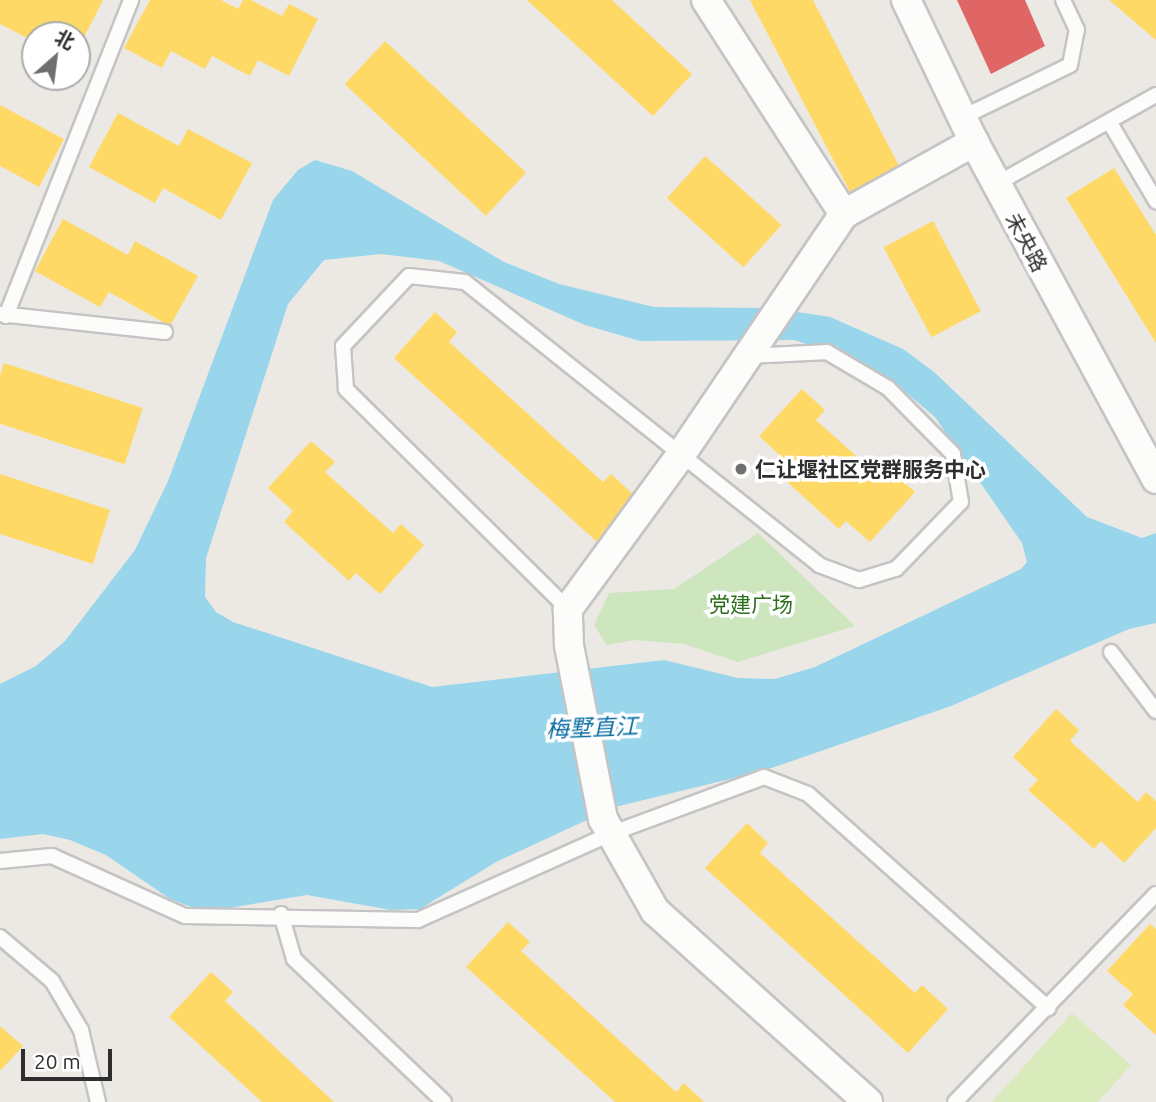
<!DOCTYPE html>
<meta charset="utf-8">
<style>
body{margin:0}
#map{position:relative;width:1156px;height:1102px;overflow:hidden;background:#ece8e4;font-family:Ubuntu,"Noto Sans SC",sans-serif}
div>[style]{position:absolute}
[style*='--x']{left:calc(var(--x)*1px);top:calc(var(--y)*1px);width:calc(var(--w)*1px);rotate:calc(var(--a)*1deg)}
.green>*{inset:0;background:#cee6be}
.pitch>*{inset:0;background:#d9eabb}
.water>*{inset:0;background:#99d6ec}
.homes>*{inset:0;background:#ffd966;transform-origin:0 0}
.shops>*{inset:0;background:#e06666}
.roads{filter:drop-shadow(2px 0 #c5c4c5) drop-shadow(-2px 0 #c5c4c5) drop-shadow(0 2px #c5c4c5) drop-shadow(0 -2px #c5c4c5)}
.lane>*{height:14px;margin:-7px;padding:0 7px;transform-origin:7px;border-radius:7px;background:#fcfcfb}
.street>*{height:28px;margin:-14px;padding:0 14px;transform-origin:14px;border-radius:14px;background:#fcfcfb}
.dots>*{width:19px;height:19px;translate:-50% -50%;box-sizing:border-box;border:4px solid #fff;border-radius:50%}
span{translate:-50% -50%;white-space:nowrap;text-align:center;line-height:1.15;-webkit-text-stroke:7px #fff;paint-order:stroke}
.street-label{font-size:21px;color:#2e2e2e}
.poi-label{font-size:21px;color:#2e2e2e;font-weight:700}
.left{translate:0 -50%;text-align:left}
.park-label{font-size:21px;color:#2c6e1b}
.water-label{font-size:23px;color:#0d6fa3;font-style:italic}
.north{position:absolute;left:21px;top:21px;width:70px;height:70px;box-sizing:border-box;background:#fff;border:2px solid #ababab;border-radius:50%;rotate:28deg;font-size:19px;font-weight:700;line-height:28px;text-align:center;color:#2e2e2e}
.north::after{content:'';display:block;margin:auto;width:24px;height:32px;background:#706f6e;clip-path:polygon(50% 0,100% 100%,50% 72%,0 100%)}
.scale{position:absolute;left:21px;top:1049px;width:91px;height:32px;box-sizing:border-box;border:4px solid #2e2e2e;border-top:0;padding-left:9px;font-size:21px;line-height:24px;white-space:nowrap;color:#2e2e2e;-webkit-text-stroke:5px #fff;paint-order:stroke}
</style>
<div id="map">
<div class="green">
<div style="clip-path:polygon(758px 533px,855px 626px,738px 662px,684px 644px,635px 640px,607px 645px,594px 625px,609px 593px,674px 589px)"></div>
</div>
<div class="pitch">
<div style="clip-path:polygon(1072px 1013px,1131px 1065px,1098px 1102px,992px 1102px)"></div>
</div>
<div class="water">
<div style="clip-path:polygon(evenodd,315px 160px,352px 171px,504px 262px,559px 284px,654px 307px,772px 308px,830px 317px,903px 349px,934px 372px,1087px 517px,1142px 538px,1156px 533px,1156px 623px,1129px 629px,951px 706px,763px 771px,615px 807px,496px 862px,420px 909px,391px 910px,307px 895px,205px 912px,170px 899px,106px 855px,70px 840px,43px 834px,0 839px,0 684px,36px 666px,65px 641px,135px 550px,168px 481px,273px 200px,298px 170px,315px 160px,381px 254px,439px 261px,585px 325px,640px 341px,794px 340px,850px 358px,897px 385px,935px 417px,1022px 543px,1027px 562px,1021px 569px,815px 667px,775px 679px,738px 678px,664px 660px,432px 687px,233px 622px,216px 612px,205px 597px,206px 558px,288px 304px,324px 260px,381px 254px)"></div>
</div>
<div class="homes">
<div style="clip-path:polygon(0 0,103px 0,77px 51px,77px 35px,42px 31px,35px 35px,35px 42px,0 24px)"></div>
<div style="clip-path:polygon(150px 0,221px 0,238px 9px,243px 0,251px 0,282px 16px,289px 4px,318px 19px,289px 76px,258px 60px,250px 76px,212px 56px,205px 69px,171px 51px,162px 68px,124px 48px)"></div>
<div style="clip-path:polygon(527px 0,612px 0,692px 74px,653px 116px)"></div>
<div style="clip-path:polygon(750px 0,813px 0,899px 166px,850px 192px)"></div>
<div style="clip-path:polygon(1109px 0,1156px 0,1156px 40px)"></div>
<div style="left:385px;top:41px;width:193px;height:59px;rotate:43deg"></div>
<div style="clip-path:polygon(0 105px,64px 139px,39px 187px,0 166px)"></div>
<div style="clip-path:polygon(118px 113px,179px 146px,188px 129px,252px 163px,221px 220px,163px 188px,155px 203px,89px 167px)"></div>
<div style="left:705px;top:156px;width:103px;height:57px;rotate:42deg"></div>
<div style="clip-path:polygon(1114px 168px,1156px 235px,1156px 343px,1066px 198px)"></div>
<div style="clip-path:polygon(63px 219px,128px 255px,135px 241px,198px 276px,170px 326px,109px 292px,100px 307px,35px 271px)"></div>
<div style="left:933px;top:221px;width:102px;height:56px;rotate:62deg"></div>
<div style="clip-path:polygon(435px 312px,457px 332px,449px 342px,603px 482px,611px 474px,637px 498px,597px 542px,394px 358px)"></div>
<div style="left:4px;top:363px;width:146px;height:59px;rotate:18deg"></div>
<div style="clip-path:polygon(802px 389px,825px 410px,816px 420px,884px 481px,892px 472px,915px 492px,870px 542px,846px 521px,839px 529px,774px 470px,784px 459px,759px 436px)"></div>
<div style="clip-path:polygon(311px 441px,335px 462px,325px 472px,393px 533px,401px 524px,424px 545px,380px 594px,356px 573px,349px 581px,284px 522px,293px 511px,268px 488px)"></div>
<div style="clip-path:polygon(0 474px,110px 510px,93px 564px,0 534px)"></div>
<div style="clip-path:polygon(1056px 709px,1079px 730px,1070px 741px,1138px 802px,1146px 792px,1156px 801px,1156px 828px,1124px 863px,1101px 841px,1094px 849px,1028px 790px,1038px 780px,1013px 757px)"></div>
<div style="clip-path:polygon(747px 823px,768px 843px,760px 853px,915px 993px,922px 985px,948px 1009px,908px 1053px,705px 868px)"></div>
<div style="clip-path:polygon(508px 922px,530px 942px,521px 951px,676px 1092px,684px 1083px,704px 1102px,615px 1102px,466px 967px)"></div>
<div style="clip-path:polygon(1150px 924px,1156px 929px,1156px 1035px,1123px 1005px,1133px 994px,1107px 971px)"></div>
<div style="clip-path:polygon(211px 972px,233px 992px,225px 1001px,334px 1102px,262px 1102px,169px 1017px)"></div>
<div style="clip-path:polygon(0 1026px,23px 1046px,0 1071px)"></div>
</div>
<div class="shops">
<div style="clip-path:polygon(957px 0,1025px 0,1045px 46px,991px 74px)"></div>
</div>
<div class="roads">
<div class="lane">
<div style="--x:963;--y:117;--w:119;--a:-25.9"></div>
<div style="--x:1070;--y:65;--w:36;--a:-79"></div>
<div style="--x:1077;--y:30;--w:33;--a:-115"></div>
<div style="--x:1110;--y:123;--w:91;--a:59.5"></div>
<div style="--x:996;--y:184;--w:183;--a:-29.1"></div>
<div style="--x:0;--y:314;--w:166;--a:6.2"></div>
<div style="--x:6;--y:316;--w:340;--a:-68.4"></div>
<div style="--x:568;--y:609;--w:313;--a:-135.3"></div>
<div style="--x:346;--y:389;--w:43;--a:-94"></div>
<div style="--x:343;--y:346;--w:96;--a:-46.7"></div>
<div style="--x:409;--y:276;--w:56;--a:6.1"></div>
<div style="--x:465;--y:282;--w:453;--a:38.6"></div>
<div style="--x:819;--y:565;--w:43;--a:20.6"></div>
<div style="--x:859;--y:580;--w:39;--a:-17"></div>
<div style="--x:896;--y:569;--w:93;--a:-45.9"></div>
<div style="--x:961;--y:502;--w:49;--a:-99.5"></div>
<div style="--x:953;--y:454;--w:93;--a:-134.6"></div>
<div style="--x:888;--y:388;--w:71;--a:-149.5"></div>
<div style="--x:827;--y:352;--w:78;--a:177.1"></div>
<div style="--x:1111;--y:652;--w:74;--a:52.7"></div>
<div style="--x:0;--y:861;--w:52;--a:-5.5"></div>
<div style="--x:52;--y:856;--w:146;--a:24.3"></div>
<div style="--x:185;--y:916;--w:233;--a:1"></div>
<div style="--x:418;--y:920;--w:210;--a:-24.1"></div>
<div style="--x:610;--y:834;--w:164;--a:-20.3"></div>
<div style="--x:764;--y:777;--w:47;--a:21.1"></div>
<div style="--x:808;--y:794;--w:322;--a:41.7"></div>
<div style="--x:281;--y:914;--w:47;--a:73.9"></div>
<div style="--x:294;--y:959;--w:207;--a:43.6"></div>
<div style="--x:0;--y:937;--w:68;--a:40.2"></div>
<div style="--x:52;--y:981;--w:57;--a:59.4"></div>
<div style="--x:81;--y:1030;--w:74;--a:76.7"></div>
<div style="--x:955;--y:1102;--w:289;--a:-46"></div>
</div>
<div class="street">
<div style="--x:706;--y:0;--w:255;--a:57.2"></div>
<div style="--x:906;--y:0;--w:157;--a:64.4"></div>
<div style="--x:974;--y:142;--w:383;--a:61.6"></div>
<div style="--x:868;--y:1102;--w:286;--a:-138.1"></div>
<div style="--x:655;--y:911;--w:106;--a:-119.5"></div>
<div style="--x:603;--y:819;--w:177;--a:-101.1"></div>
<div style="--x:569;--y:645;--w:36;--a:-92"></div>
<div style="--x:568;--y:609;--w:193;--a:-53.8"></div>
<div style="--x:682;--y:453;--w:289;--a:-55.9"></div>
<div style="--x:844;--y:214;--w:149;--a:-29"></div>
</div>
</div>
<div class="dots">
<div style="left:741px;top:469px;background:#706f6e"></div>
</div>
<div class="street-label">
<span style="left:1027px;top:242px;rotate:62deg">未央路</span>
</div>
<div class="poi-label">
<span class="left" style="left:755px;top:469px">仁让堰社区党群服务中心</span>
</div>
<div class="park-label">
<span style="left:751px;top:604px">党建广场</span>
</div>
<div class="water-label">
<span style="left:592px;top:728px;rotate:-2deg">梅墅直江</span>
</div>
<div class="north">北</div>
<div class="scale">20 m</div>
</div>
